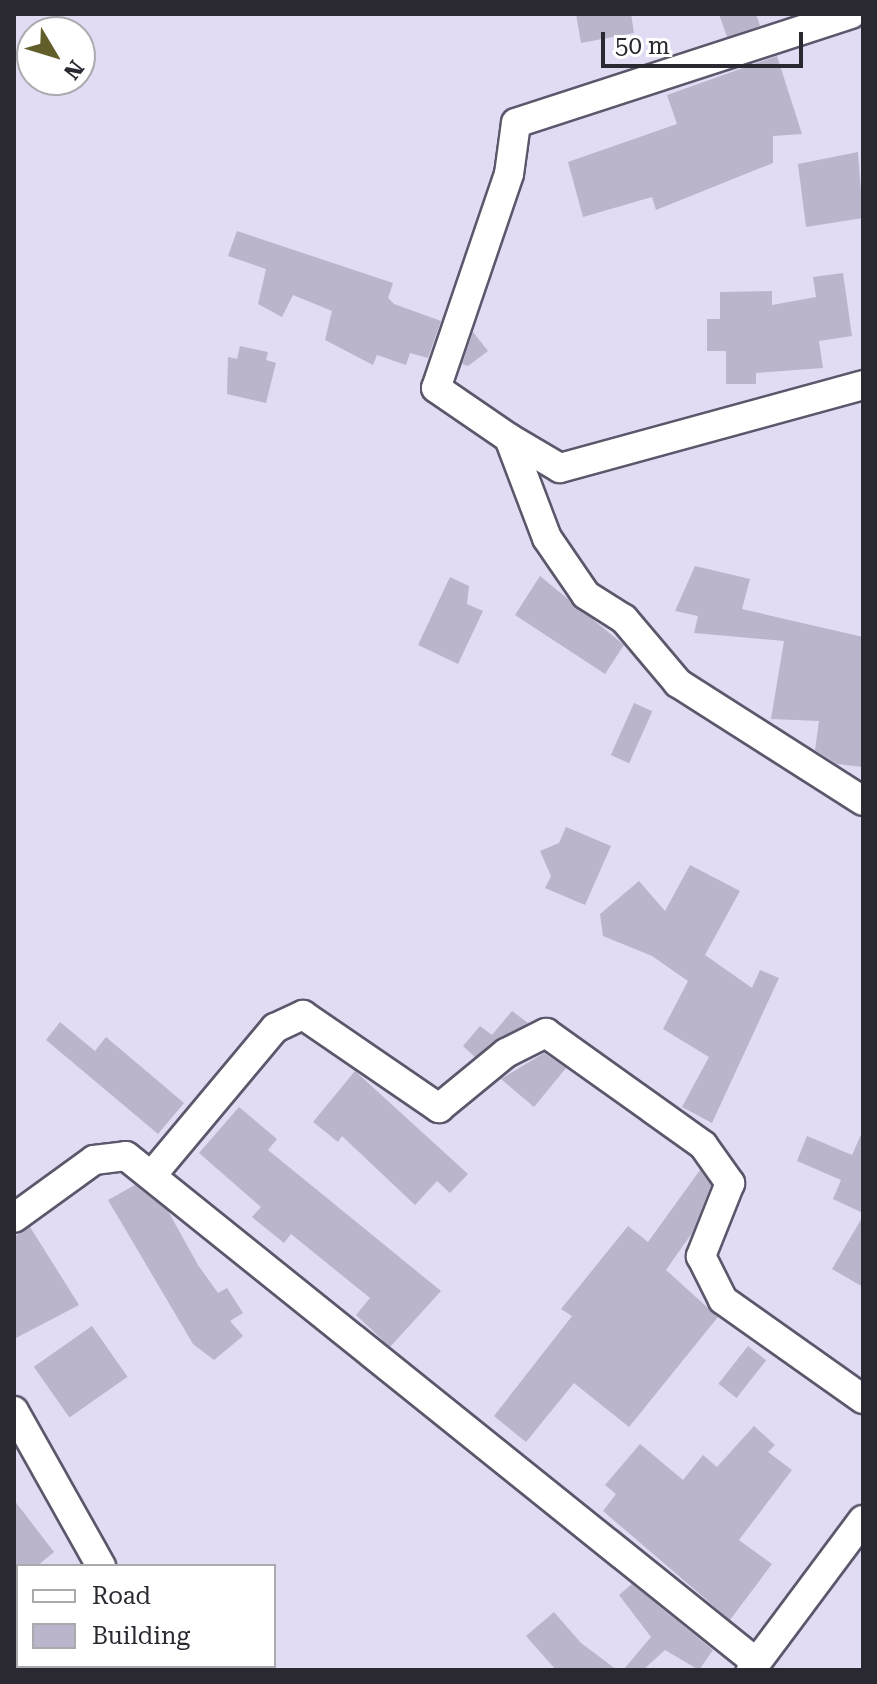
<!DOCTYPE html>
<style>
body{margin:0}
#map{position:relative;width:877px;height:1684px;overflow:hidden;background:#e1dbf3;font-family:"Roboto Serif",serif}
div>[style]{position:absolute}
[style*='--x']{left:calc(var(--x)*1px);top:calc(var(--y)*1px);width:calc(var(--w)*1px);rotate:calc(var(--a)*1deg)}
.building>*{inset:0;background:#bbb5cc;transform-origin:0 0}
.roads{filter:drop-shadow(2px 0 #5c576b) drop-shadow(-2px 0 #5c576b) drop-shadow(0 2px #5c576b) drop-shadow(0 -2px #5c576b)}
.street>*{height:28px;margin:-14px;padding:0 14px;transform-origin:14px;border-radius:14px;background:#fff}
span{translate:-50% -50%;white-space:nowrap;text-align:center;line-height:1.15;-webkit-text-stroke:6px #fff;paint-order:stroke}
.frame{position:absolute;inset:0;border:16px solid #2a2831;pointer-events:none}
.legend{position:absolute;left:16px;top:1564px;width:260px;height:104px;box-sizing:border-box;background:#fff;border:2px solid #aaa9ad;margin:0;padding:10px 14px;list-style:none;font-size:24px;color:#2a2831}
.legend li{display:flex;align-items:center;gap:16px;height:40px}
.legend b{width:40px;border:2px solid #aaa9ad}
.north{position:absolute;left:16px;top:16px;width:80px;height:80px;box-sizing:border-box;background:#fff;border:2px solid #aaa9ad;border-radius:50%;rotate:128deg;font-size:22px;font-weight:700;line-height:32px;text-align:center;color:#2a2831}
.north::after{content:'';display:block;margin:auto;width:28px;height:36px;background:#615e2a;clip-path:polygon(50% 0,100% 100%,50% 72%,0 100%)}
.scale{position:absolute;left:601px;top:32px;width:202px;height:36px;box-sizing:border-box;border:4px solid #2a2831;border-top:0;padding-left:10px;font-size:24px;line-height:28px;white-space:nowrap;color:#2a2831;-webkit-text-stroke:6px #fff;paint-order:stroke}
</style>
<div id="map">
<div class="building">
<div style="clip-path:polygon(576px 14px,631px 14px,634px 33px,581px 43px)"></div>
<div style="clip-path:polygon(719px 14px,756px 14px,760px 26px,727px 37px)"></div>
<div style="clip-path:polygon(777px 56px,802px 134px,773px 136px,773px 163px,656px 210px,652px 197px,583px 217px,568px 162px,677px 124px,667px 95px)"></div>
<div style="clip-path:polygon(858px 152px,863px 218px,806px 227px,798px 164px)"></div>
<div style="clip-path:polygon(237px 231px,393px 283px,388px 298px,394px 304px,441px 321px,428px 358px,410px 353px,406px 365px,377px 355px,373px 365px,325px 340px,332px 311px,293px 295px,282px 317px,258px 304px,266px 269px,228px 256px)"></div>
<div style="clip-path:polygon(843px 273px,852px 336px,819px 341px,823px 368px,756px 373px,756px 384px,726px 384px,726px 351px,707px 351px,707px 319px,720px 319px,720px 292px,772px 291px,772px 305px,816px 297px,813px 277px)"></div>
<div style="clip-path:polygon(473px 332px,488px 351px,468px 366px,462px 364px)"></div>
<div style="clip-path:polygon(240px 346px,268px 352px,266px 360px,276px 363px,266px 403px,227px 394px,228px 357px,237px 359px)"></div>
<div style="clip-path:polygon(695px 566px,750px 579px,742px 609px,863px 637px,863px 767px,837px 764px,815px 750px,819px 721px,771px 719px,784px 641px,694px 633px,698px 616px,675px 611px)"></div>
<div style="clip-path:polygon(540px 576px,624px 645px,605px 674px,515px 615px)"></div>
<div style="clip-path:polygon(450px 577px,469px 586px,467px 604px,483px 611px,458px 664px,418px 645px)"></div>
<div style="left:634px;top:703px;width:20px;height:57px;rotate:24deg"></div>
<div style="clip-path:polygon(566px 827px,611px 846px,585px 905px,545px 888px,551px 876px,540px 851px,559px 843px)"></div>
<div style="clip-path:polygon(690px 865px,740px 891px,705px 955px,752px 988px,760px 970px,779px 978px,712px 1123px,682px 1107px,709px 1057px,663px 1029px,688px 981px,652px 956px,603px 936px,600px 914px,639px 881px,665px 911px)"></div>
<div style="clip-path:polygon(512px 1011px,528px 1023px,475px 1057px,463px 1046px,480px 1026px,492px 1035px)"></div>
<div style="clip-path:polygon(60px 1022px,95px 1051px,106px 1037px,184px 1103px,158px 1134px,46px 1040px)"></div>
<div style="clip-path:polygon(544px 1053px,566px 1068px,534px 1107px,501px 1079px)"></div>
<div style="clip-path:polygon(355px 1071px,468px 1174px,450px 1193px,437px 1181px,415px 1205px,342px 1136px,338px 1142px,313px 1122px)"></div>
<div style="clip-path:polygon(239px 1107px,277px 1139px,268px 1150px,441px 1291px,390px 1347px,356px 1315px,370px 1298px,291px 1234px,284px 1243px,252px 1217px,261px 1207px,199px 1153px)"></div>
<div style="clip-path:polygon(863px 1130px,863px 1213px,833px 1199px,841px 1180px,797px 1161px,807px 1136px,852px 1155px)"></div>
<div style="clip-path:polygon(700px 1170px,711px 1185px,692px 1233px,666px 1270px,718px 1317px,629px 1427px,574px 1383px,526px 1442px,494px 1416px,572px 1316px,561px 1309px,628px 1226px,648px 1242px)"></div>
<div style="clip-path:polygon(135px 1185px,168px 1211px,198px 1265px,218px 1293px,227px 1288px,243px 1313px,230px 1321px,243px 1336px,214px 1360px,193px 1344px,108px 1200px)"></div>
<div style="clip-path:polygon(863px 1216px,863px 1287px,832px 1269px)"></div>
<div style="clip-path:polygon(30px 1227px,79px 1305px,14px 1339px,14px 1237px)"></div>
<div style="left:92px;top:1326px;width:62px;height:71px;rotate:55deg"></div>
<div style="left:748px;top:1346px;width:23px;height:48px;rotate:38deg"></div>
<div style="clip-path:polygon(754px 1426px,775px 1445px,768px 1452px,792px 1470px,739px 1540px,772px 1564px,730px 1620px,603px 1511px,616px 1494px,605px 1485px,640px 1444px,683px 1480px,703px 1455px,717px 1467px)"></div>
<div style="clip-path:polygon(14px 1500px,54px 1552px,37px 1566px,14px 1566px)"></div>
<div style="clip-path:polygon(632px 1584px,713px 1650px,699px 1670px,665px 1650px,643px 1670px,624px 1669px,651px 1637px,619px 1595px)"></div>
<div style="clip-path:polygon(554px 1612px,581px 1643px,617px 1670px,556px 1670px,526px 1636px)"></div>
</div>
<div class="roads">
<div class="street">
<div style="--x:851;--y:14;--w:352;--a:162"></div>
<div style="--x:516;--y:123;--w:51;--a:97.8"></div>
<div style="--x:509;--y:174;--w:226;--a:108.8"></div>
<div style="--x:436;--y:388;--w:88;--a:34.4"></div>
<div style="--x:509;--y:438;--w:107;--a:69.2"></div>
<div style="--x:547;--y:538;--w:69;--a:55.6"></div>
<div style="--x:586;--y:595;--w:45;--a:32.3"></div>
<div style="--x:624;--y:619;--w:84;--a:49.8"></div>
<div style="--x:678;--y:683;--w:219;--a:32.5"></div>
<div style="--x:509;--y:438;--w:59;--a:30.5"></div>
<div style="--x:560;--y:468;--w:314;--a:-15.3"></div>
<div style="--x:152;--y:1175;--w:192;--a:-50.1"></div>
<div style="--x:275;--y:1028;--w:31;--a:-25"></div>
<div style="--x:303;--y:1015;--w:165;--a:34.4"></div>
<div style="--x:439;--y:1108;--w:87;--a:-39.4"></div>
<div style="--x:506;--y:1053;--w:45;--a:-26.6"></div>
<div style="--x:546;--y:1033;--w:193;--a:35.5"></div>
<div style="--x:703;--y:1145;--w:47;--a:54.6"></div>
<div style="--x:730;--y:1183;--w:79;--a:111.7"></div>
<div style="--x:701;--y:1256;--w:49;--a:63.4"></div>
<div style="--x:723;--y:1300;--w:171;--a:35.3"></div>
<div style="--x:14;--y:1218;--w:99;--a:-35.9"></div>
<div style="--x:94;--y:1160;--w:32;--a:-7"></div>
<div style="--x:126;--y:1156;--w:809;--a:38.78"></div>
<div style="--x:14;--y:1411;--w:178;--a:60.7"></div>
<div style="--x:157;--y:1666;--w:4;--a:63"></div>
<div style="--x:751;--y:1670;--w:187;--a:-53.3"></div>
</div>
</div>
<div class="frame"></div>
<ul class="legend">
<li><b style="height:10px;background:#fff"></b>Road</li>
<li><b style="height:22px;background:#bbb5cc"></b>Building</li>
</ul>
<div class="north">N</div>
<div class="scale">50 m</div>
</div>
